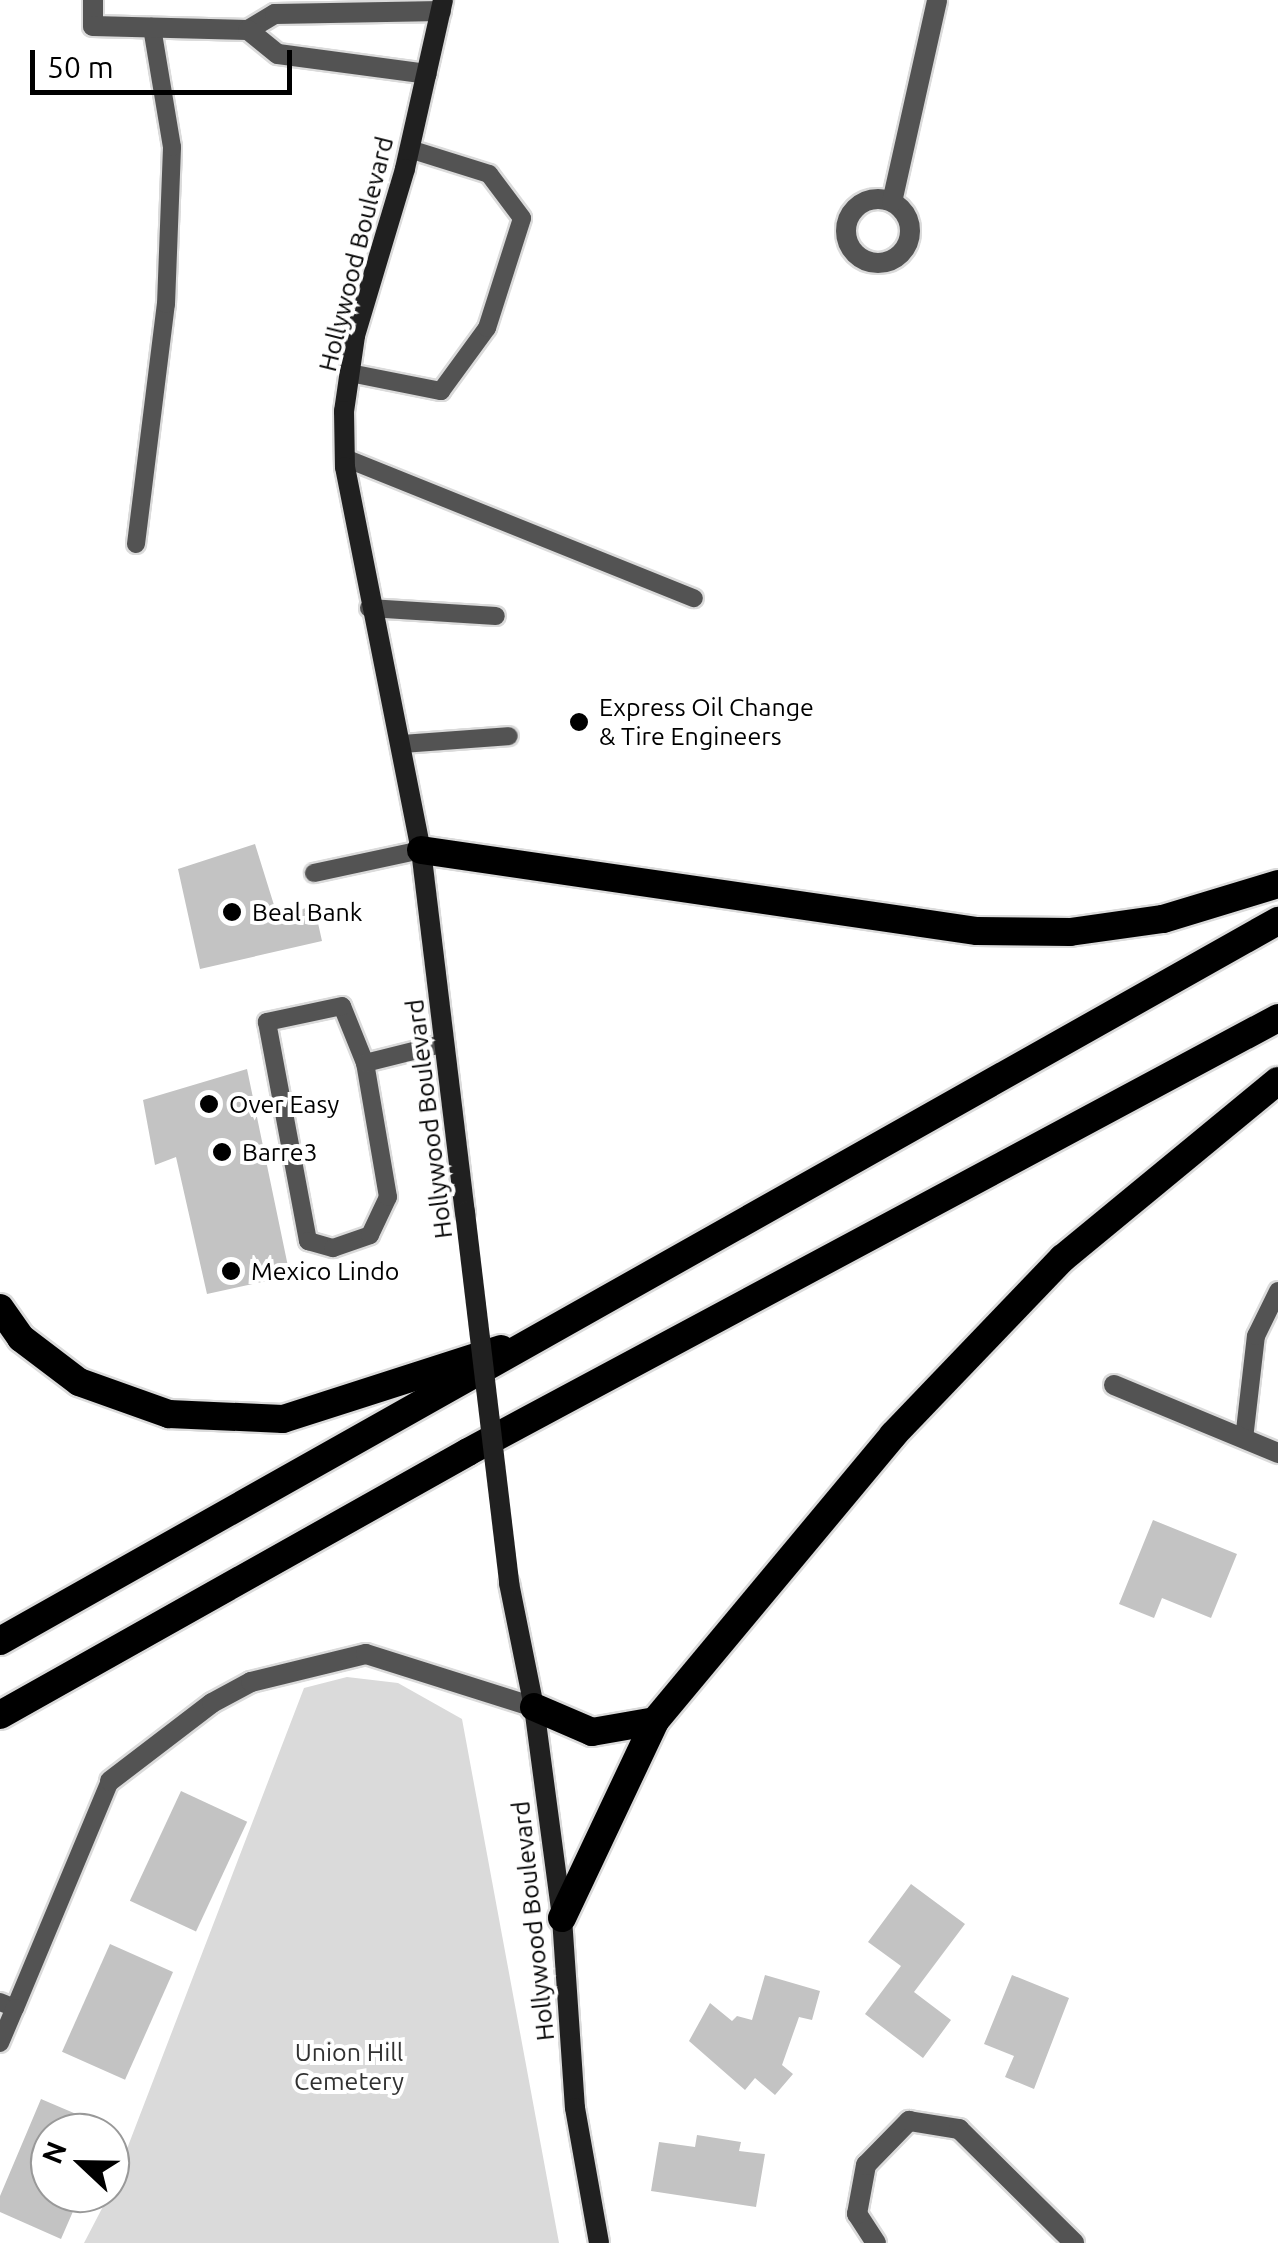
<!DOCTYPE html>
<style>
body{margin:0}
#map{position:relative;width:1278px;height:2243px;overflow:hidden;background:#fff;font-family:Ubuntu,sans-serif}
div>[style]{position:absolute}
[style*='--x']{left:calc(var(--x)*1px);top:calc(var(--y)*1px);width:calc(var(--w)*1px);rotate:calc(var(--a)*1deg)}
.green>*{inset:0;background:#dadada}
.building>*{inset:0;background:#c3c3c3;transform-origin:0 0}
.roads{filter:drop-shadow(2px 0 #dbdbdb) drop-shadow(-2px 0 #dbdbdb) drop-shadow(0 2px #dbdbdb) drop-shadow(0 -2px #dbdbdb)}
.service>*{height:18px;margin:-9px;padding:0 9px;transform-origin:9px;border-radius:9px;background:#535353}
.minor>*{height:20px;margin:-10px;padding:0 10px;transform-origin:10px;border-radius:10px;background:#535353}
.minor>.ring{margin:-10px;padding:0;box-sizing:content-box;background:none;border:20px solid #535353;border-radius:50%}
.secondary>*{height:20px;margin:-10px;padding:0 10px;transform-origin:10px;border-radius:10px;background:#202020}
.trunk>*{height:28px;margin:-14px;padding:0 14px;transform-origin:14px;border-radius:14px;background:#000}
.secondary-bridge>*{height:20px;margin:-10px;padding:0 10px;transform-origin:10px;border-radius:10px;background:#202020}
.dots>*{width:28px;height:28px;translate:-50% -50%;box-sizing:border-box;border:5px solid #fff;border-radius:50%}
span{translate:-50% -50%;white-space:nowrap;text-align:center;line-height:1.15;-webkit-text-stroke:8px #fff;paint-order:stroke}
.street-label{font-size:25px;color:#000}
.poi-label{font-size:25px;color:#000}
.left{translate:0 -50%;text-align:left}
.park-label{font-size:25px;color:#313131}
.north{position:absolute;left:30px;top:2113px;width:100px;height:100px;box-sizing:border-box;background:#fff;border:2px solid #999;border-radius:50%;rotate:292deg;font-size:28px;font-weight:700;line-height:40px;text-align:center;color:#000}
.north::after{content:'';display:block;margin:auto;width:35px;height:45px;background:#000;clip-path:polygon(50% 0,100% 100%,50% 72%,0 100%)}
.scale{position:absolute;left:30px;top:50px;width:262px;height:45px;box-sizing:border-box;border:5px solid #000;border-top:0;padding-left:12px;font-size:30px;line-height:35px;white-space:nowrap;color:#000;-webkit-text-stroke:8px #fff;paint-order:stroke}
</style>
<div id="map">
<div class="green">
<div style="clip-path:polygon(347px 1677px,398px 1683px,462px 1719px,559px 2243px,84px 2243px,110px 2193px,304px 1688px)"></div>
</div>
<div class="building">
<div style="clip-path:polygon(255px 844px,278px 918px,314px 905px,322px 941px,200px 969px,178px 869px)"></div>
<div style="clip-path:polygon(247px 1069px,290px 1276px,207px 1294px,176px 1157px,155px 1165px,143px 1100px)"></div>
<div style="clip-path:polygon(1153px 1520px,1237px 1554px,1211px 1618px,1162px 1598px,1154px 1618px,1119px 1604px)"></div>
<div style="left:181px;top:1791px;width:73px;height:121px;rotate:25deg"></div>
<div style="clip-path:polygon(911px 1884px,965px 1924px,914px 1992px,951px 2020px,923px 2058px,865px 2014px,901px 1966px,868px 1942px)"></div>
<div style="left:110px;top:1944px;width:69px;height:118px;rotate:24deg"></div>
<div style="clip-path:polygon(765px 1975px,820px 1991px,812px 2020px,799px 2017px,782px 2065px,793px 2074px,775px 2095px,755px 2078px,745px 2090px,689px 2041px,710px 2003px,732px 2021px,737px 2016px,752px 2020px)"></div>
<div style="clip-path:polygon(1012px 1975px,1069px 1998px,1034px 2089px,1005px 2077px,1014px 2056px,984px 2044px)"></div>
<div style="clip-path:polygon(41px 2099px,109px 2128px,107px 2133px,50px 2133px,50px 2193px,81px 2193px,61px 2239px,0 2212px,0 2196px)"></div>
<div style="clip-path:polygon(697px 2135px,741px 2142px,739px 2151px,765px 2154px,756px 2207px,651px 2191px,659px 2142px,695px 2147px)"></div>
</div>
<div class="roads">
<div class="service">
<div style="--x:350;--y:373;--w:93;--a:11.2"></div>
<div style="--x:441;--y:391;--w:78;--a:-53.9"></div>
<div style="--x:487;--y:328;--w:115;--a:-72.3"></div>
<div style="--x:522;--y:218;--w:55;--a:-126.9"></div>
<div style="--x:489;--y:174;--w:84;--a:-162.6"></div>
<div style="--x:345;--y:458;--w:376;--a:21.9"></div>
<div style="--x:136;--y:544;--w:242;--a:-82.9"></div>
<div style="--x:166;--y:304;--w:157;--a:-87.8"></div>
<div style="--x:172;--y:147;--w:122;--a:-99.5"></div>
<div style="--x:369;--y:608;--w:127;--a:3.6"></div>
<div style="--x:401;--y:744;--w:108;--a:-4.2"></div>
<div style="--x:314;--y:873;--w:109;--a:-12.1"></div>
<div style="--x:365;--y:1063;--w:61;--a:-112"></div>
<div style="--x:342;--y:1006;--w:77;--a:168"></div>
<div style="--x:267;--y:1022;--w:223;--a:79.4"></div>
<div style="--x:308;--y:1241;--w:26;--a:16"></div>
<div style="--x:333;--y:1248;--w:39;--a:-19"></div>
<div style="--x:370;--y:1235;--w:42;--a:-64.7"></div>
<div style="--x:388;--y:1197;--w:136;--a:-99.7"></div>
<div style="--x:365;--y:1063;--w:82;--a:-14"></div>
<div style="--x:1244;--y:1439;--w:104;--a:-83.4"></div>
<div style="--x:1256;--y:1336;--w:50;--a:-63.9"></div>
<div style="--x:0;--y:2002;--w:16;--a:22"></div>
<div style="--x:15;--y:2008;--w:246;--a:-67.3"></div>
<div style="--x:0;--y:2043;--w:38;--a:-67"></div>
</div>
<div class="minor">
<div style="--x:93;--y:0;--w:26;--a:90"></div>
<div style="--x:93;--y:26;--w:155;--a:1.5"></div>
<div style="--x:248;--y:30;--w:31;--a:-31"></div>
<div style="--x:275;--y:14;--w:166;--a:-1"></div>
<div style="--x:248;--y:30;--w:38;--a:39"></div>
<div style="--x:278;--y:54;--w:150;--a:7.6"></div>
<div class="ring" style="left:846px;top:199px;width:44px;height:44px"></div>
<div style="--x:892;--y:202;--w:207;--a:-77.4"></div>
<div style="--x:1114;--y:1385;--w:178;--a:22.5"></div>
<div style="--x:110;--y:1781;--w:128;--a:-37.4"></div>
<div style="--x:212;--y:1703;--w:44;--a:-28.3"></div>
<div style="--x:251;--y:1682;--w:118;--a:-13.7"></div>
<div style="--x:366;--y:1654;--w:176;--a:17.5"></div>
<div style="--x:876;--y:2243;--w:35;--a:-123"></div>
<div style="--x:857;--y:2214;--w:50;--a:-79.6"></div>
<div style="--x:866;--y:2165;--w:62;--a:-45.7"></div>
<div style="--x:909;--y:2121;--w:51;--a:9.1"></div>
<div style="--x:959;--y:2129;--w:162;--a:44.7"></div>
</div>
<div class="secondary">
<div style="--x:443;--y:0;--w:173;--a:102.7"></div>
<div style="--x:405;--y:169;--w:174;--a:106.7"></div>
<div style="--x:355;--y:336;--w:76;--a:98.3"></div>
<div style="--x:344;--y:411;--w:56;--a:89"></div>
<div style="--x:345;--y:467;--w:390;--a:78.8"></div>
<div style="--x:421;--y:850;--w:365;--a:83.1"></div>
<div style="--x:509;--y:1583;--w:126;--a:78.6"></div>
<div style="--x:534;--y:1707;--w:213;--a:82.4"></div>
<div style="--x:562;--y:1918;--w:190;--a:86.1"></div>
<div style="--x:575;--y:2108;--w:137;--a:79.9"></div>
</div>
<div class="trunk">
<div style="--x:421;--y:850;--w:562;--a:8.29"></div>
<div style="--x:977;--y:931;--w:93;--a:0.6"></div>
<div style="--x:1070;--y:932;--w:94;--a:-8"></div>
<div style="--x:1163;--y:919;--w:120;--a:-16.9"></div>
<div style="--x:0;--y:1308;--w:37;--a:55"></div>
<div style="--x:21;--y:1338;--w:73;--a:37.2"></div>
<div style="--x:79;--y:1382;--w:96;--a:19.6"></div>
<div style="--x:169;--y:1414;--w:114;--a:2.5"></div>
<div style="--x:283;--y:1419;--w:229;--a:-17.8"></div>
<div style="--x:0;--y:1641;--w:1467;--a:-29.4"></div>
<div style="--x:534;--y:1707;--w:63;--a:23.3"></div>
<div style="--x:592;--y:1732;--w:64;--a:-9.9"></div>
<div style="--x:0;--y:1715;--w:537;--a:-29.33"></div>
<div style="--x:468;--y:1452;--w:919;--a:-28.18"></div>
<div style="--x:562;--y:1918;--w:218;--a:-64.7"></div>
<div style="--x:655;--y:1721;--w:372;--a:-50.2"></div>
<div style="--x:893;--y:1435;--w:245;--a:-46.2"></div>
<div style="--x:1063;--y:1258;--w:278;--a:-39.5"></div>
</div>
</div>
<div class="secondary-bridge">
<div style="--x:465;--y:1212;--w:374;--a:83.2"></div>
</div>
<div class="dots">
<div style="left:579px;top:722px;background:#000"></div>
<div style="left:232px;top:912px;background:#000"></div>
<div style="left:209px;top:1104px;background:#000"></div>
<div style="left:222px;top:1152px;background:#000"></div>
<div style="left:231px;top:1271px;background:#000"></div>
</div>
<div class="street-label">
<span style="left:356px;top:254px;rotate:-76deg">Hollywood Boulevard</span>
<span style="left:429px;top:1119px;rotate:-97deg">Hollywood Boulevard</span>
<span style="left:533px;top:1921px;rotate:-96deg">Hollywood Boulevard</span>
</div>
<div class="poi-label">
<span class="left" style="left:599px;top:722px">Express Oil Change<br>&amp; Tire Engineers</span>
<span class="left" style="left:252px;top:912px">Beal Bank</span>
<span class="left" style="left:229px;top:1104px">Over Easy</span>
<span class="left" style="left:242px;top:1152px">Barre3</span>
<span class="left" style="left:251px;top:1271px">Mexico Lindo</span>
</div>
<div class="park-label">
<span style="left:349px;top:2067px">Union Hill<br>Cemetery</span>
</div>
<div class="north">N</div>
<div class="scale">50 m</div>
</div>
